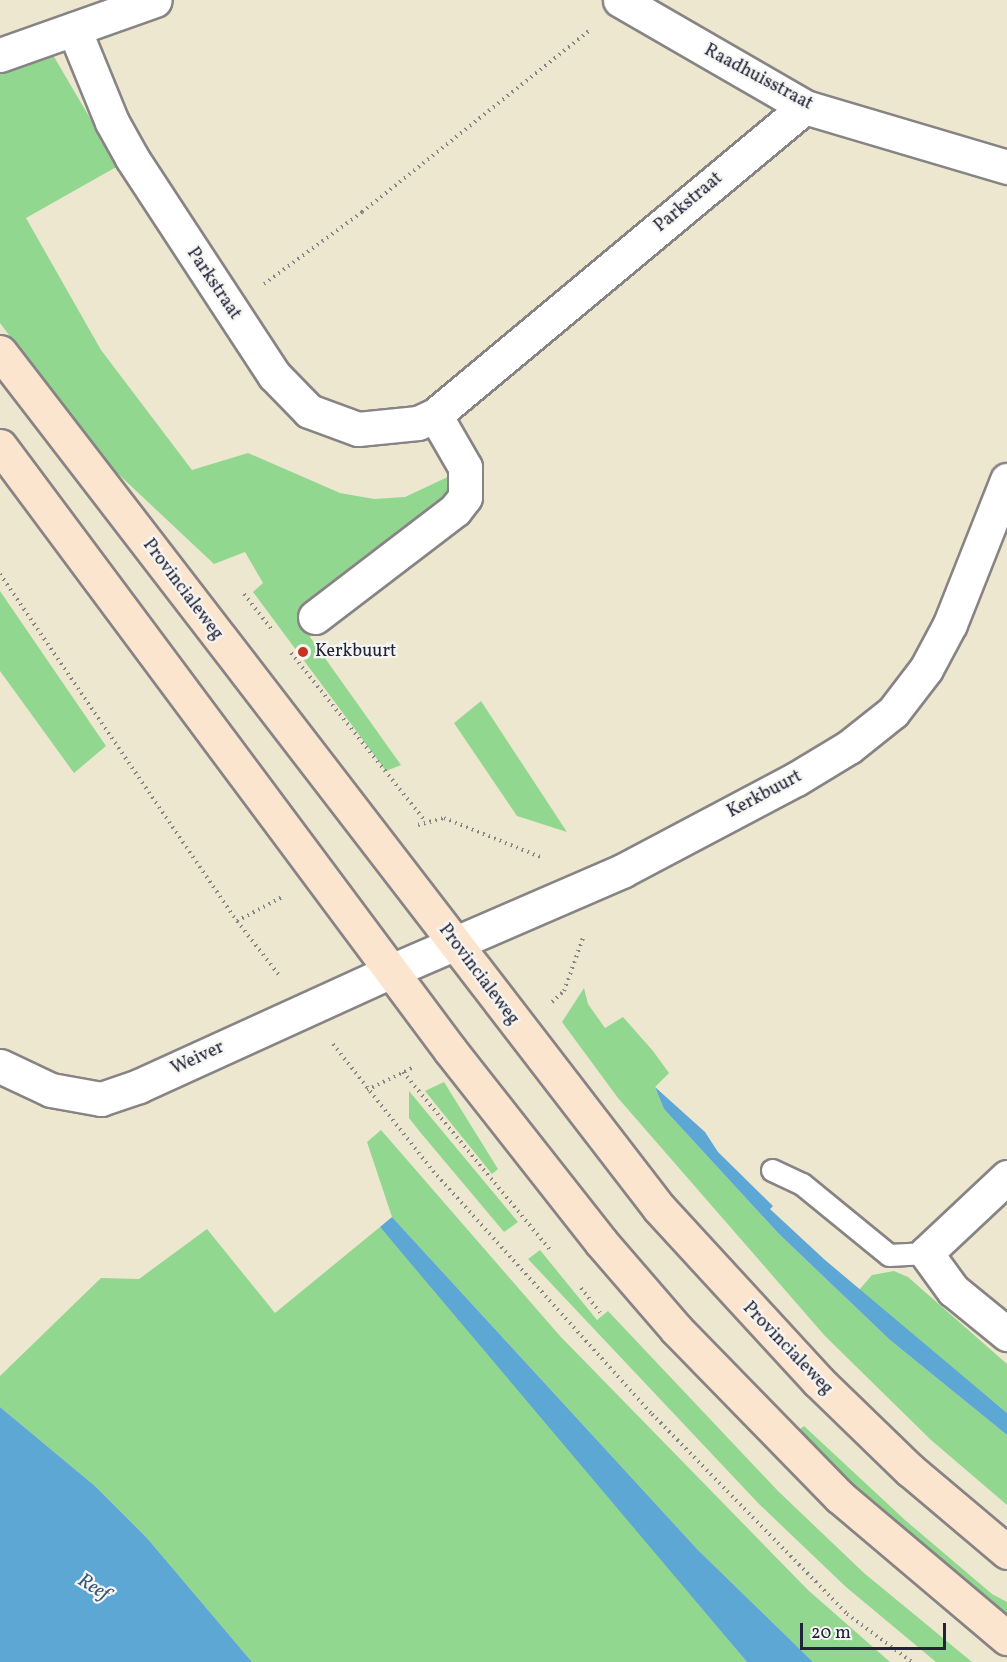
<!DOCTYPE html>
<style>
body{margin:0}
#map{position:relative;width:1007px;height:1662px;overflow:hidden;background:#eee7cf;font-family:Vollkorn,serif}
div>[style]{position:absolute}
[style*='--x']{left:calc(var(--x)*1px);top:calc(var(--y)*1px);width:calc(var(--w)*1px);rotate:calc(var(--a)*1deg)}
.green>*{inset:0;background:#92d790}
.water>*{inset:0;background:#5ca7d4}
.path>*{height:4px;margin-top:-2px;transform-origin:0;background:repeating-linear-gradient(90deg,#888485 0 1.5px,transparent 0 6px)}
.roads{filter:drop-shadow(2px 0 #888485) drop-shadow(-2px 0 #888485) drop-shadow(0 2px #888485) drop-shadow(0 -2px #888485)}
.service>*{height:21px;margin:-10.5px;padding:0 10.5px;transform-origin:10.5px;border-radius:10.5px;background:#fff}
.minor>*{height:33px;margin:-16.5px;padding:0 16.5px;transform-origin:16.5px;border-radius:16.5px;background:#fff}
.tertiary>*{height:33px;margin:-16.5px;padding:0 16.5px;transform-origin:16.5px;border-radius:16.5px;background:#fff}
.secondary>*{height:33px;margin:-16.5px;padding:0 16.5px;transform-origin:16.5px;border-radius:16.5px;background:#fce5cf}
.dots>*{width:16px;height:16px;translate:-50% -50%;box-sizing:border-box;border:3px solid #f6f6f2;border-radius:50%}
span{translate:-50% -50%;white-space:nowrap;text-align:center;line-height:1.15;-webkit-text-stroke:4.5px #f6f6f2;paint-order:stroke}
.street-label{font-size:18px;color:#22223b}
.poi-label{font-size:18px;color:#22223b}
.left{translate:0 -50%;text-align:left}
.water-label{font-size:20px;color:#395778;font-style:italic}
.scale{position:absolute;left:800px;top:1623px;width:146px;height:27px;box-sizing:border-box;border:3px solid #22223b;border-top:0;padding-left:8px;font-size:18px;line-height:21px;white-space:nowrap;color:#22223b;-webkit-text-stroke:4px #f6f6f2;paint-order:stroke}
</style>
<div id="map">
<div class="green">
<div style="clip-path:polygon(53px 55px,118px 166px,26px 218px,101px 350px,192px 470px,248px 453px,340px 493px,374px 499px,405px 497px,452px 475px,452px 491px,443px 504px,300px 614px,313px 633px,310px 637px,401px 765px,386px 771px,253px 592px,263px 583px,245px 552px,214px 564px,99px 456px,0 323px,0 72px)"></div>
<div style="clip-path:polygon(0 591px,106px 746px,74px 773px,0 671px)"></div>
<div style="clip-path:polygon(481px 701px,567px 832px,517px 816px,454px 723px)"></div>
<div style="clip-path:polygon(584px 988px,588px 1004px,605px 1028px,623px 1017px,653px 1051px,669px 1073px,655px 1087px,664px 1109px,779px 1234px,890px 1340px,1007px 1435px,1007px 1505px,931px 1440px,825px 1336px,618px 1098px,562px 1022px)"></div>
<div style="clip-path:polygon(444px 1082px,498px 1169px,492px 1174px,425px 1091px)"></div>
<div style="clip-path:polygon(409px 1091px,518px 1222px,504px 1232px,420px 1132px,409px 1118px)"></div>
<div style="clip-path:polygon(381px 1130px,560px 1336px,808px 1590px,890px 1662px,813px 1662px,698px 1550px,392px 1217px,367px 1142px)"></div>
<div style="clip-path:polygon(380px 1227px,513px 1382px,747px 1662px,252px 1662px,147px 1538px,95px 1486px,0 1407px,0 1376px,101px 1278px,139px 1279px,207px 1229px,275px 1313px)"></div>
<div style="clip-path:polygon(540px 1250px,597px 1320px,608px 1311px,778px 1491px,864px 1573px,972px 1662px,936px 1662px,846px 1587px,759px 1504px,528px 1259px)"></div>
<div style="clip-path:polygon(894px 1271px,908px 1277px,1007px 1364px,1007px 1413px,859px 1290px,872px 1275px)"></div>
<div style="clip-path:polygon(804px 1426px,905px 1520px,992px 1594px,1007px 1602px,1007px 1623px,893px 1526px,795px 1433px)"></div>
</div>
<div class="water">
<div style="clip-path:polygon(655px 1087px,705px 1132px,718px 1152px,773px 1206px,770px 1209px,825px 1260px,1007px 1413px,1007px 1435px,890px 1340px,779px 1234px,664px 1109px)"></div>
<div style="clip-path:polygon(392px 1217px,698px 1550px,813px 1662px,747px 1662px,380px 1227px)"></div>
<div style="clip-path:polygon(0 1407px,95px 1486px,147px 1538px,252px 1662px,0 1662px)"></div>
</div>
<div class="path">
<div style="--x:264;--y:284;--w:122;--a:-36.3"></div>
<div style="--x:362;--y:212;--w:292;--a:-38.6"></div>
<div style="--x:0;--y:574;--w:420;--a:55.7"></div>
<div style="--x:237;--y:921;--w:68;--a:52.1"></div>
<div style="--x:244;--y:594;--w:47;--a:51.9"></div>
<div style="--x:291;--y:653;--w:215;--a:51.4"></div>
<div style="--x:418;--y:825;--w:27;--a:-15"></div>
<div style="--x:444;--y:818;--w:107;--a:22"></div>
<div style="--x:237;--y:921;--w:53;--a:-28"></div>
<div style="--x:552;--y:1002;--w:16;--a:-43"></div>
<div style="--x:564;--y:991;--w:59;--a:-70.3"></div>
<div style="--x:333;--y:1044;--w:162;--a:51.8"></div>
<div style="--x:433;--y:1171;--w:327;--a:48"></div>
<div style="--x:652;--y:1414;--w:279;--a:45.7"></div>
<div style="--x:847;--y:1614;--w:81;--a:36.4"></div>
<div style="--x:403;--y:1072;--w:231;--a:50.4"></div>
<div style="--x:367;--y:1090;--w:50;--a:-26.1"></div>
<div style="--x:581;--y:1288;--w:31;--a:52"></div>
</div>
<div class="roads">
<div class="service">
<div style="--x:772;--y:1170;--w:33;--a:25"></div>
<div style="--x:802;--y:1184;--w:112;--a:39.2"></div>
<div style="--x:889;--y:1255;--w:37;--a:-3"></div>
</div>
<div class="minor">
<div style="--x:620;--y:0;--w:214;--a:30"></div>
<div style="--x:805;--y:107;--w:211;--a:16.5"></div>
<div style="--x:74;--y:29;--w:100;--a:67.8"></div>
<div style="--x:112;--y:122;--w:41;--a:60.9"></div>
<div style="--x:132;--y:158;--w:259;--a:56.8"></div>
<div style="--x:274;--y:375;--w:50;--a:45.8"></div>
<div style="--x:309;--y:411;--w:52;--a:20.2"></div>
<div style="--x:358;--y:429;--w:60;--a:-5.7"></div>
<div style="--x:418;--y:423;--w:19;--a:-25"></div>
<div style="--x:435;--y:415;--w:481;--a:-39.8"></div>
<div style="--x:0;--y:55;--w:164;--a:-19.5"></div>
<div style="--x:315;--y:617;--w:176;--a:-37.4"></div>
<div style="--x:455;--y:510;--w:16;--a:-52"></div>
<div style="--x:465;--y:497;--w:30;--a:-90"></div>
<div style="--x:465;--y:467;--w:60;--a:-120"></div>
<div style="--x:0;--y:1066;--w:56;--a:25.2"></div>
<div style="--x:51;--y:1090;--w:51;--a:10.2"></div>
<div style="--x:101;--y:1099;--w:40;--a:-18.9"></div>
<div style="--x:139;--y:1086;--w:277;--a:-24.5"></div>
<div style="--x:1007;--y:1177;--w:111;--a:136.8"></div>
<div style="--x:926;--y:1253;--w:46;--a:53.9"></div>
<div style="--x:953;--y:1290;--w:70;--a:39.2"></div>
</div>
<div class="tertiary">
<div style="--x:391;--y:971;--w:252;--a:-23.4"></div>
<div style="--x:622;--y:871;--w:197;--a:-27.9"></div>
<div style="--x:796;--y:779;--w:62;--a:-31.1"></div>
<div style="--x:849;--y:747;--w:56;--a:-38.5"></div>
<div style="--x:893;--y:712;--w:54;--a:-52.5"></div>
<div style="--x:926;--y:669;--w:51;--a:-61.9"></div>
<div style="--x:950;--y:624;--w:155;--a:-68.4"></div>
</div>
<div class="secondary">
<div style="--x:0;--y:352;--w:1080;--a:52.41"></div>
<div style="--x:659;--y:1208;--w:235;--a:47.4"></div>
<div style="--x:818;--y:1381;--w:128;--a:44.1"></div>
<div style="--x:910;--y:1470;--w:127;--a:40.2"></div>
<div style="--x:0;--y:446;--w:753;--a:53.31"></div>
<div style="--x:450;--y:1050;--w:244;--a:51.8"></div>
<div style="--x:601;--y:1242;--w:115;--a:49.2"></div>
<div style="--x:676;--y:1329;--w:235;--a:45.7"></div>
<div style="--x:840;--y:1497;--w:219;--a:40.2"></div>
</div>
</div>
<div class="dots">
<div style="left:303px;top:652px;background:#c8321e"></div>
</div>
<div class="street-label">
<span style="left:758px;top:78px;rotate:28deg">Raadhuisstraat</span>
<span style="left:689px;top:203px;rotate:-40deg">Parkstraat</span>
<span style="left:213px;top:284px;rotate:56deg">Parkstraat</span>
<span style="left:182px;top:590px;rotate:53deg">Provincialeweg</span>
<span style="left:765px;top:795px;rotate:-28deg">Kerkbuurt</span>
<span style="left:478px;top:975px;rotate:53deg">Provincialeweg</span>
<span style="left:198px;top:1059px;rotate:-25deg">Weiver</span>
<span style="left:787px;top:1349px;rotate:46deg">Provincialeweg</span>
</div>
<div class="poi-label">
<span class="left" style="left:315px;top:652px">Kerkbuurt</span>
</div>
<div class="water-label">
<span style="left:93px;top:1588px;rotate:32deg">Reef</span>
</div>
<div class="scale">20 m</div>
</div>
